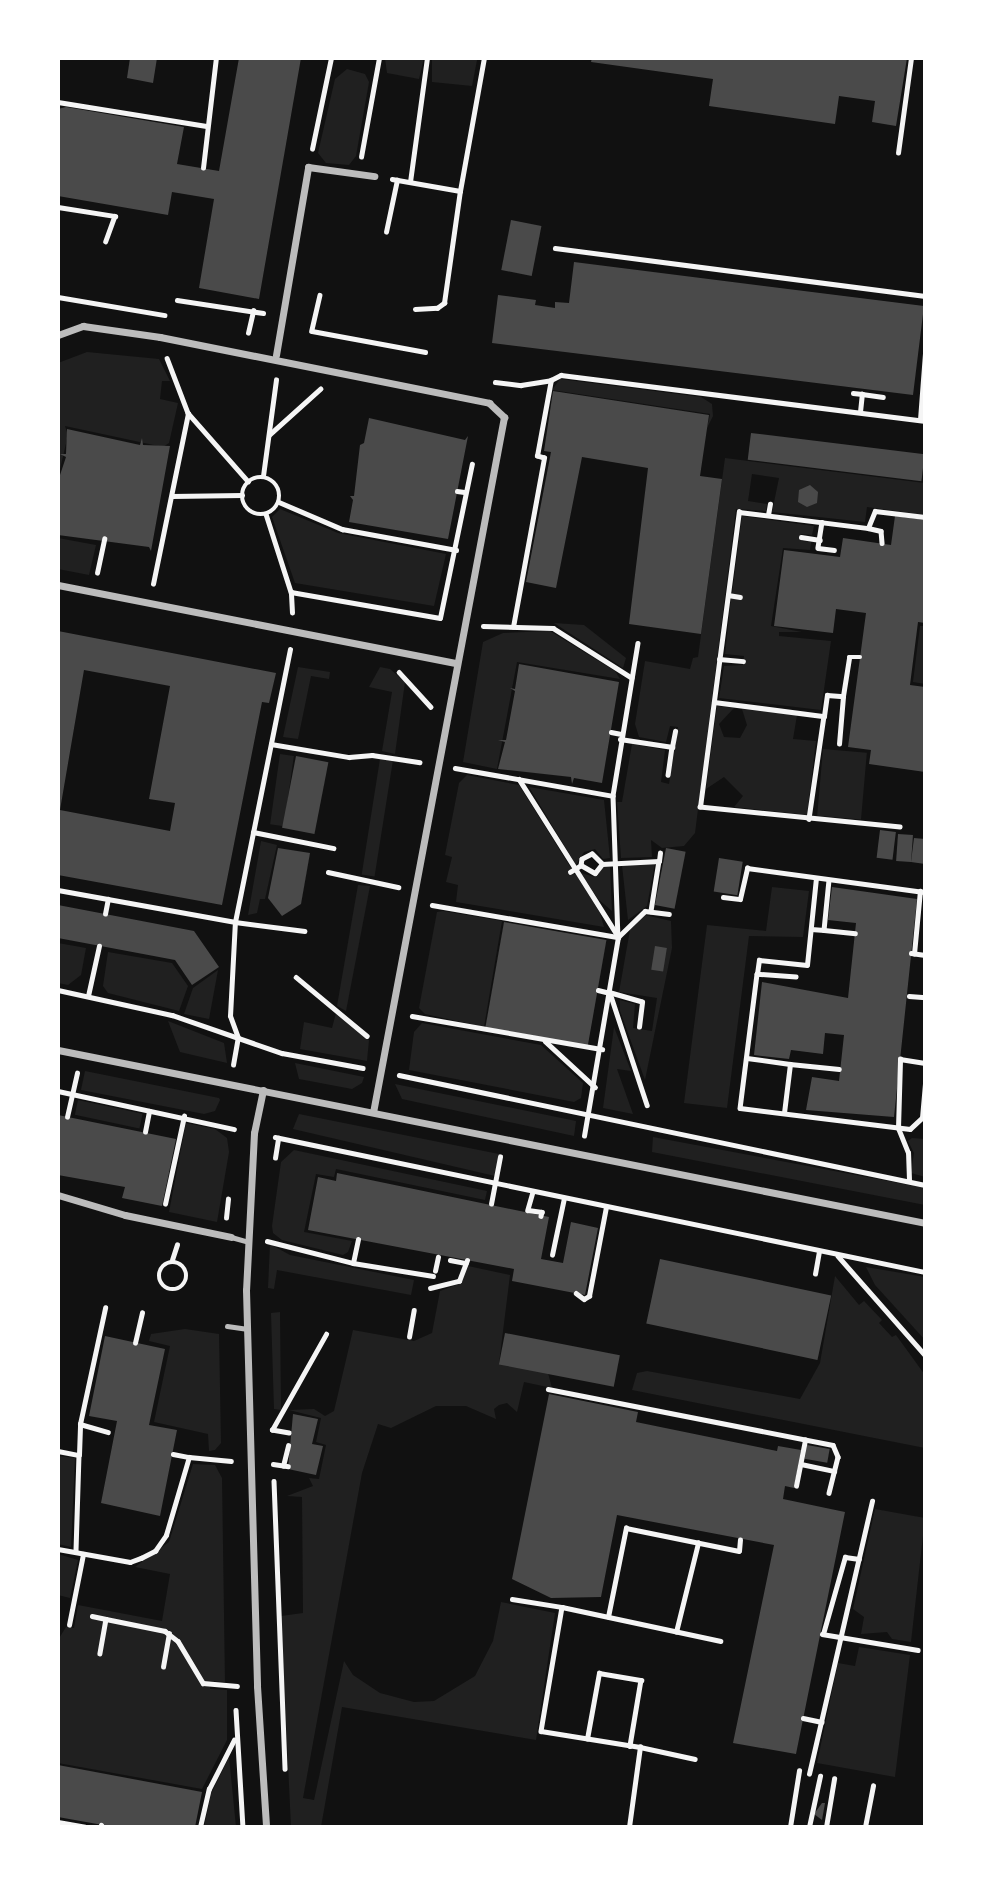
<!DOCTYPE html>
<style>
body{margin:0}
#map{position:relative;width:983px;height:1885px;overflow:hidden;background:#111;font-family:Manrope,sans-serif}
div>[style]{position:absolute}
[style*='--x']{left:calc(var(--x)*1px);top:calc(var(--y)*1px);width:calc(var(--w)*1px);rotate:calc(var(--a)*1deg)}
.green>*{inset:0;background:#202020;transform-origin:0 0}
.building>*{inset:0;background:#4a4a4a;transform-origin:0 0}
.path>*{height:4.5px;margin:-2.25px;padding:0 2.25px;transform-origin:2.25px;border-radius:2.25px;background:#f5f5f5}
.path>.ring{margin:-2.25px;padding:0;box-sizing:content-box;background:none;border:4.5px solid #f5f5f5;border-radius:50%}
.service>*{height:5px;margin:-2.5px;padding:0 2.5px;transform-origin:2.5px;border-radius:2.5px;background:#bcbcbc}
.minor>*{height:7px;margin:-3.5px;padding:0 3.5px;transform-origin:3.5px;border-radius:3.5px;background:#bcbcbc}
span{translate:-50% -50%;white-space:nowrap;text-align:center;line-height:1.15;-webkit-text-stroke:5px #fff;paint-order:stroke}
.frame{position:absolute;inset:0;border:60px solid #fff;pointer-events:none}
</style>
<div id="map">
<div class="green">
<div style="clip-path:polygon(385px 58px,424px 58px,419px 79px,387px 73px)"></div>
<div style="clip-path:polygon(432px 58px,477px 60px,472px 86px,432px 82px)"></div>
<div style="clip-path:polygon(347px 69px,365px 74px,369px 82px,356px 156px,349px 165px,326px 163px,318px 153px,335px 79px)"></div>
<div style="clip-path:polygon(87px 352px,159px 359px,170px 381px,162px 381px,160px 399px,178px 403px,169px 443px,163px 447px,65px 426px,68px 435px,58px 478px,58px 363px)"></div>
<div style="clip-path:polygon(560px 379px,701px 397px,712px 404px,713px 416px,707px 428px,710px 414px,552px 390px)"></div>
<div style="clip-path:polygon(725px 458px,925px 483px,925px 515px,867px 507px,865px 522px,772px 512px,779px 478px,752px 474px,748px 501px,767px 504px,766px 511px,736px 509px,695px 833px,684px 846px,662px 848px,651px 840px,652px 857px,621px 858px,617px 802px,622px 802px,632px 744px,665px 750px,661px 782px,669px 784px,678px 727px,670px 726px,666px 742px,639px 737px,635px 724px,645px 661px,690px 669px,693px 658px,698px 657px)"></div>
<div style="clip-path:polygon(280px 509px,338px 533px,446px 554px,434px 606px,295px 583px,272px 517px)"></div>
<div style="clip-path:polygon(742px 516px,814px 526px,812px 535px,801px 534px,802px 541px,811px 542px,810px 550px,783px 548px,771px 626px,802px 632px,779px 632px,779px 636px,831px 641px,821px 710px,719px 698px,724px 666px,743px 665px,744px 656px,725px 654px,731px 598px,740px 597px,732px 594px)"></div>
<div style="clip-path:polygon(58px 538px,96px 545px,89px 575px,58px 569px)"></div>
<div style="clip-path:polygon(554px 623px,584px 625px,626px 658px,623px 668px)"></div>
<div style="clip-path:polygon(920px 626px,925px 626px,925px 684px,913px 682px)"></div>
<div style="clip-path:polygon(550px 631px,615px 671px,620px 679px,517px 662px,497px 769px,463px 762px,483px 642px,503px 633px)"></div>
<div style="clip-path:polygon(298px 667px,330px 672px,329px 679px,311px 676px,298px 739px,283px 737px)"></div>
<div style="clip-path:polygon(380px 667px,390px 669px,405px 682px,395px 754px,382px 751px,392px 692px,369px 687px)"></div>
<div style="clip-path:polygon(717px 706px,734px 708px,719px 724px,724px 737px,740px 738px,747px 725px,742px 709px,797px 715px,793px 739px,816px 741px,807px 815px,734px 807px,743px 796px,724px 777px,706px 789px)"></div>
<div style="left:823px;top:749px;width:44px;height:67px;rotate:5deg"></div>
<div style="left:280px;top:754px;width:14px;height:71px;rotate:8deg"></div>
<div style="left:380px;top:759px;width:13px;height:117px;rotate:9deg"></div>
<div style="clip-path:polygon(467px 775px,519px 785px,571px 868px,570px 875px,576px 874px,600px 913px,604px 927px,456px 902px,458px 885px,446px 882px,452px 857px,445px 855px,459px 783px)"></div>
<div style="clip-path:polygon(529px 787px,604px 800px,610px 858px,603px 859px,595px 849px,584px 852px,576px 865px)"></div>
<div style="clip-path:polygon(261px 841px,277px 845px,265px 899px,260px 899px,257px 913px,248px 915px)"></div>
<div style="clip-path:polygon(655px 863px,647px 906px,628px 920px,622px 865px)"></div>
<div style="clip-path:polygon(605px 866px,610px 866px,612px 911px,598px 899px,581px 873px,595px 877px)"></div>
<div style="clip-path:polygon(358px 885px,370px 886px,346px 1011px,337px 1006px)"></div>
<div style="clip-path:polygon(772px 887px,809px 891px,803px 937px,749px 936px,727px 1108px,684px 1103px,707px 925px,766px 931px)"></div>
<div style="clip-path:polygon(443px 911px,502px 921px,484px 1027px,425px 1014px,419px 1008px,437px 912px)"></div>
<div style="clip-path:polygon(645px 915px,671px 921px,672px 948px,645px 1080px,620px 1011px,620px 1000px,635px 1004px,633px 1028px,652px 1031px,657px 998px,619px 992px,630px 930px)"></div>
<div style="clip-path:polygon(58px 943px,86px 948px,81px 975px,68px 985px,58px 983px)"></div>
<div style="clip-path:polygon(108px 952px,172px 963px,188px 986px,179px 1011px,108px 993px,103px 986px)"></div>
<div style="clip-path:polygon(218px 970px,209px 1019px,184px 1014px,193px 988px)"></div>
<div style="clip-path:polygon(336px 1013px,369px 1040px,367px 1061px,300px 1049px,304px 1022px,332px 1028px)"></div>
<div style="clip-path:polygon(168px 1021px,224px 1043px,227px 1063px,180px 1052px)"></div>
<div style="clip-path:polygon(422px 1023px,541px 1045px,583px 1083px,581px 1098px,574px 1102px,409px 1070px,414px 1032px)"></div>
<div style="clip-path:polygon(614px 1027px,631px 1071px,617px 1069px,633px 1114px,603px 1108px)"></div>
<div style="clip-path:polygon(295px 1063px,364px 1077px,362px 1083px,352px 1089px,299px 1079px)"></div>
<div style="clip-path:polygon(85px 1071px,219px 1098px,220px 1100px,215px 1111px,204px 1114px,81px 1090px)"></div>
<div style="clip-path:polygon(395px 1084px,576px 1121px,574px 1136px,402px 1099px)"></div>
<div style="left:78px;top:1100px;width:66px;height:15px;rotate:12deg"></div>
<div style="clip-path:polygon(299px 1114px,499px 1154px,495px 1176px,293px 1129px)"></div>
<div style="clip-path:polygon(186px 1123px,215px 1129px,227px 1138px,229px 1152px,217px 1222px,169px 1212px)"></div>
<div style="clip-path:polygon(653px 1137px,920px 1187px,925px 1189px,925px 1205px,652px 1152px)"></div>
<div style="clip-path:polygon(912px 1138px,925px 1139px,925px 1177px,911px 1173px,914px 1153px,908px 1141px)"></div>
<div style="clip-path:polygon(294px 1150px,487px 1191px,485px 1200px,336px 1169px,334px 1177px,316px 1174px,304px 1232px,352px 1241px,348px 1252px,343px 1255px,282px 1240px,273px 1233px,272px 1226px,281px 1162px)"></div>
<div style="clip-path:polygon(270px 1244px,290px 1255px,414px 1280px,411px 1295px,277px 1270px,274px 1289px,268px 1288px)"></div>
<div style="clip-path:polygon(468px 1266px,510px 1275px,499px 1363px,548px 1373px,552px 1388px,524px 1382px,517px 1412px,507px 1403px,499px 1405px,494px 1409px,496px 1419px,466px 1406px,436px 1406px,391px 1428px,378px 1424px,362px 1473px,303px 1798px,314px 1800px,344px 1661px,353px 1675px,380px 1693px,414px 1702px,434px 1701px,475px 1676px,493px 1641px,501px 1602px,555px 1613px,536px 1740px,342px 1707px,321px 1827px,291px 1827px,281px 1616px,303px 1613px,302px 1497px,287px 1496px,313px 1486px,309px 1478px,319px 1479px,326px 1445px,316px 1442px,321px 1418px,289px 1410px,314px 1409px,325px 1416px,334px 1411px,353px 1330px,414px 1341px,432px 1333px,440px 1291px,459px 1284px)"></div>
<div style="clip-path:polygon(866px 1267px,925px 1277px,925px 1340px,875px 1285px)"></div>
<div style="clip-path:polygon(835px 1276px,859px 1305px,864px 1301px,882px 1320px,879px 1323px,892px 1337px,896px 1335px,925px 1375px,925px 1448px,632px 1390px,637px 1373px,647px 1371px,800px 1399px,820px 1363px)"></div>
<div style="clip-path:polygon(280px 1312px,281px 1410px,274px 1409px,271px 1313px)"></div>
<div style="clip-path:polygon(185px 1329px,219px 1334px,221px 1443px,215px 1450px,209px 1451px,208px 1434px,154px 1422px,170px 1346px,149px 1341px,151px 1334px)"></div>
<div style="clip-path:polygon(58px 1456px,75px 1458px,71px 1547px,58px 1544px)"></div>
<div style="clip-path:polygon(193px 1464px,215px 1465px,222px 1478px,225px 1682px,210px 1681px,210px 1689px,227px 1690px,227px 1740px,202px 1789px,58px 1763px,58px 1640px,66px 1627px,74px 1628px,78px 1605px,162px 1621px,170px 1574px,135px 1567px,169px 1542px)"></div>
<div style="clip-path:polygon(875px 1509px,925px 1518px,911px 1642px,892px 1639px,887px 1632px,861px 1634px,864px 1617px,853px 1609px)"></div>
<div style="clip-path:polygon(58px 1554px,78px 1560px,70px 1598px,58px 1595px)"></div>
<div style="clip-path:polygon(859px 1647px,910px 1655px,895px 1777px,817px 1763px,838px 1663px,855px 1666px)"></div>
<div style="clip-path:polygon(229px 1757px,236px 1827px,204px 1827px,211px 1794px)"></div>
</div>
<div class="building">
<div style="clip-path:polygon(130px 58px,157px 58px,153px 83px,127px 78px)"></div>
<div style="clip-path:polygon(239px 58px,301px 58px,259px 299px,199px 288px,214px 199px,172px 192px,168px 215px,58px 196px,58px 109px,66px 107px,184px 127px,177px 164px,219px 171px)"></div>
<div style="clip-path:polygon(592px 58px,907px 58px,896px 126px,872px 122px,875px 101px,839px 96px,835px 124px,709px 106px,713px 79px,591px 62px)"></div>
<div style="left:511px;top:220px;width:31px;height:51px;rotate:11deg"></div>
<div style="clip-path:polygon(574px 262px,924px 306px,913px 395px,492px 343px,498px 295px,536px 300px,535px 305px,555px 308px,555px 302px,569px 303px)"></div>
<div style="clip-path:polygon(553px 391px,709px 415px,700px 476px,722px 479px,701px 634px,629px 624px,648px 468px,582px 457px,556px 588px,526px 582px,551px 452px,544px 451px)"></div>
<div style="clip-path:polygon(369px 418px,465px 440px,468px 436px,448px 539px,349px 522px,353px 500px,350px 496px,354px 496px,360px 445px,364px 443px)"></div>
<div style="clip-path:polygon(67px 429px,140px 445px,142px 438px,143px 445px,170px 446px,151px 551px,149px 547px,58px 535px,58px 481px,66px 457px,60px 454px,66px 454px)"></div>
<div style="left:751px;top:433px;width:175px;height:27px;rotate:7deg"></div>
<div style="clip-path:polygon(810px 485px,818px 492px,817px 503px,807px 507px,798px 502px,799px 490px)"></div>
<div style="clip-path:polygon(895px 516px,925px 520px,925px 623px,918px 622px,910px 685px,925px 687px,925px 772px,869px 764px,871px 750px,848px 747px,866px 613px,836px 609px,833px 633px,774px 626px,784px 550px,840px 557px,843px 538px,891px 545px)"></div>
<div style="clip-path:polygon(evenodd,58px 631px,276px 673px,269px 703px,262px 702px,222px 905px,58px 875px,58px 631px,84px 670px,170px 686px,149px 799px,175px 803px,170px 831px,60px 810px,84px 670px)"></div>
<div style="clip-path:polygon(519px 664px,619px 682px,602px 783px,574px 778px,572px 784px,571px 777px,498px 769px,505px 742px,498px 740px,506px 740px,515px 691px,510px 688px,515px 689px)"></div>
<div style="left:296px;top:756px;width:33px;height:73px;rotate:11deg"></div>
<div style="left:880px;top:830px;width:16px;height:28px;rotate:7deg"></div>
<div style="left:898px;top:834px;width:15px;height:27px;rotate:4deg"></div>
<div style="clip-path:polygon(914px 838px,925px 839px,925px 864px,911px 862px)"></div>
<div style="clip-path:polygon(278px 848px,310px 853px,301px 904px,282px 916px,268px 898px)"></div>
<div style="left:666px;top:848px;width:20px;height:58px;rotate:11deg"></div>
<div style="left:719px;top:858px;width:24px;height:34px;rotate:9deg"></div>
<div style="clip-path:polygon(832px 887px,917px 899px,894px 1117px,806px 1110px,812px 1077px,839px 1081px,844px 1035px,825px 1033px,823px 1054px,791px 1050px,789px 1059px,754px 1055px,762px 982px,848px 998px,856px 923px,828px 920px)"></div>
<div style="clip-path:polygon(58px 905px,194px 931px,219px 967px,192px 985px,175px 960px,58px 938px)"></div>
<div style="left:504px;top:922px;width:104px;height:107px;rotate:10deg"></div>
<div style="left:655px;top:946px;width:12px;height:24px;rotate:9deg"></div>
<div style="clip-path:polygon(58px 1115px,176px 1139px,162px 1206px,122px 1198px,125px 1187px,58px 1175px)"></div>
<div style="clip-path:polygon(337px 1173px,549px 1217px,541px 1259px,563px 1263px,571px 1222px,598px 1228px,585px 1295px,512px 1281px,514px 1269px,308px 1230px,318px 1177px,336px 1181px)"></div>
<div style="left:660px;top:1259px;width:175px;height:66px;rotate:12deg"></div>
<div style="left:505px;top:1333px;width:117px;height:32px;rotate:11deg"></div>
<div style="clip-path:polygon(105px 1336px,165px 1349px,149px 1425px,177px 1430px,160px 1516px,101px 1503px,117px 1421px,89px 1416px)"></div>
<div style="clip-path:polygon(549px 1394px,638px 1412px,636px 1422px,777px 1451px,778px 1446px,801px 1450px,794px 1488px,785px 1486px,783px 1499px,845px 1512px,796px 1754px,733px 1743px,774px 1545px,617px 1515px,601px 1597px,551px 1598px,512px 1579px)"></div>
<div style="clip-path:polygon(293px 1414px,318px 1419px,312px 1444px,323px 1446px,316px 1475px,288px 1469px)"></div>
<div style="left:807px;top:1445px;width:23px;height:14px;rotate:10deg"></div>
<div style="clip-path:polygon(58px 1765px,202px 1792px,195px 1827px,114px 1827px,58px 1817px)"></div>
<div style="clip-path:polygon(822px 1803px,825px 1803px,822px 1820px,814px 1814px)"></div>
</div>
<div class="path">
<div style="--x:58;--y:102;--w:150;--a:9.2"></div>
<div style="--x:312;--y:149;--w:93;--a:-78.2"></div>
<div style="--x:898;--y:153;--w:96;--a:-82.2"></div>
<div style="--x:361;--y:157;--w:101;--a:-79.7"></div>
<div style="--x:203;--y:168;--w:111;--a:-83.3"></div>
<div style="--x:392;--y:179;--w:69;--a:10"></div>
<div style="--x:460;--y:191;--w:135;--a:-79.8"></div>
<div style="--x:410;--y:182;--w:125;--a:-82.2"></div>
<div style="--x:58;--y:207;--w:58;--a:9"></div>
<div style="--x:115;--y:216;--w:27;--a:110"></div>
<div style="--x:386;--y:232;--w:53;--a:-78.1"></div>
<div style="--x:555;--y:248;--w:373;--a:7.4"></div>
<div style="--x:320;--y:295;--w:37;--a:103"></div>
<div style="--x:312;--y:331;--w:115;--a:10.5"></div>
<div style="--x:58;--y:297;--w:108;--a:9.6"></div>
<div style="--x:177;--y:300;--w:87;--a:8.6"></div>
<div style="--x:415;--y:309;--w:22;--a:-3"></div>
<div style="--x:437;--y:308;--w:9;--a:-36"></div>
<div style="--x:444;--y:303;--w:113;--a:-81.9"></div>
<div style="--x:248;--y:333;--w:23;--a:-77"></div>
<div style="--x:167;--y:358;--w:59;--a:69.1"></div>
<div style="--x:188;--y:413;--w:91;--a:48.6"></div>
<div style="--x:495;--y:382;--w:26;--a:7"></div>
<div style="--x:521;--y:385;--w:30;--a:-9"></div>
<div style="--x:853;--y:393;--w:9;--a:6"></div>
<div style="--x:860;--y:412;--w:18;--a:-84"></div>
<div style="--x:862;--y:394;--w:21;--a:8"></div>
<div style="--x:920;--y:420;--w:66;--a:-85.7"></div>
<div style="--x:269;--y:435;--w:69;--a:-42"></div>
<div style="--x:263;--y:476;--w:97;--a:-82.3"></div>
<div class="ring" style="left:242px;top:477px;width:33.5px;height:33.5px"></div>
<div style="--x:457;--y:491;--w:7;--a:8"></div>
<div style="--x:172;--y:496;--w:70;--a:-0.8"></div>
<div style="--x:279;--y:502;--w:69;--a:23.2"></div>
<div style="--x:342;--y:529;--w:116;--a:10.4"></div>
<div style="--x:266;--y:514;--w:82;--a:72.2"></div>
<div style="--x:768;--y:515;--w:11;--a:-80"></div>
<div style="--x:822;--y:522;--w:26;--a:99"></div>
<div style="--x:818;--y:548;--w:16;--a:7"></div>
<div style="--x:868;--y:528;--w:13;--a:13"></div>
<div style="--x:881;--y:531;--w:12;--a:85"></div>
<div style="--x:801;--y:537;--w:19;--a:9"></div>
<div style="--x:97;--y:573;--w:35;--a:-78"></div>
<div style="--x:153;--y:584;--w:174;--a:-78.4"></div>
<div style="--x:728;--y:595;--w:12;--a:9"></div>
<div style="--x:292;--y:613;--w:21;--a:-93"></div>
<div style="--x:291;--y:592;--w:151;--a:9.9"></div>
<div style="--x:440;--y:618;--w:157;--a:-78.3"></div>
<div style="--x:483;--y:626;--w:70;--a:1.6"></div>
<div style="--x:553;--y:628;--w:93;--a:32.3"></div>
<div style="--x:513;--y:627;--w:172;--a:-79.6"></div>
<div style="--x:544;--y:458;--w:7;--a:-164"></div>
<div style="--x:537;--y:456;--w:77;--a:-79.6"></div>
<div style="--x:551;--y:380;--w:11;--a:-27"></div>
<div style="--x:561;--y:375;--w:367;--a:7.2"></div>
<div style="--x:638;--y:643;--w:155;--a:99.3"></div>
<div style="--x:613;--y:796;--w:141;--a:88"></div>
<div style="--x:618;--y:937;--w:37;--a:-44"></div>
<div style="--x:645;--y:911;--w:24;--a:7"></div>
<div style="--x:719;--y:659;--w:24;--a:5"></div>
<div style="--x:399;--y:672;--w:47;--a:47.6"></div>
<div style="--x:714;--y:702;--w:111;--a:7.3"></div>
<div style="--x:824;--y:716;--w:104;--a:98.3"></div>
<div style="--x:824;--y:716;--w:21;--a:-82"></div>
<div style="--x:827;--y:695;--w:16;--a:4"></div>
<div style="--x:843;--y:696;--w:39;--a:-81"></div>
<div style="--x:849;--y:657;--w:11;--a:0"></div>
<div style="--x:611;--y:732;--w:10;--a:11"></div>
<div style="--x:620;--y:739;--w:53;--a:8.7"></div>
<div style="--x:672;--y:747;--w:28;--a:98"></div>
<div style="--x:271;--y:744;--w:79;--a:9.5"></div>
<div style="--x:349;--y:757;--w:23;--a:-5"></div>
<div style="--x:372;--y:755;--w:48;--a:8.5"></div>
<div style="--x:839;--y:744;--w:48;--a:-85.2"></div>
<div style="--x:672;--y:747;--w:16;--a:-79"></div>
<div style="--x:455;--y:768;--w:160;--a:10"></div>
<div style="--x:900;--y:827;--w:201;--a:-174.3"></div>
<div style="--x:700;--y:807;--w:298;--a:-82.5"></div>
<div style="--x:739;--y:512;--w:130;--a:7.1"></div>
<div style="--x:868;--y:528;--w:18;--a:-68"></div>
<div style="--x:875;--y:511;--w:50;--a:6.8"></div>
<div style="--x:253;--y:832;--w:82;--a:11.3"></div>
<div style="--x:659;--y:861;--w:8;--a:-83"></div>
<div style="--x:602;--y:864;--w:57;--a:-3"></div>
<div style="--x:659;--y:861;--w:51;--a:99.1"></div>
<div style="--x:328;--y:872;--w:72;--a:12.1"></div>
<div style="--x:570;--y:872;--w:13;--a:-32"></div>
<div style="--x:581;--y:865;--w:16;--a:30"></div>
<div style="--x:595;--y:873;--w:11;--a:-52"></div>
<div style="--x:602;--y:864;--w:14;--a:-135"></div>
<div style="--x:592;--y:854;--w:11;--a:153"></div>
<div style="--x:582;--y:859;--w:6;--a:99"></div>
<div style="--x:829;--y:880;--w:50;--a:95.7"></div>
<div style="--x:824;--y:930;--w:31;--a:6"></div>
<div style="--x:58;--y:890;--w:180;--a:10.2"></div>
<div style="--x:235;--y:922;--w:278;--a:-78.6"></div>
<div style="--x:723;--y:897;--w:17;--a:7"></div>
<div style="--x:740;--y:899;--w:32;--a:-77"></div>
<div style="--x:747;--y:868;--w:180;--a:7.7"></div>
<div style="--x:432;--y:905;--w:189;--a:9.8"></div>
<div style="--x:618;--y:937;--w:186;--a:-122.2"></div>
<div style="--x:105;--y:914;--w:15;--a:-79"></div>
<div style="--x:811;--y:929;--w:13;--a:4"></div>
<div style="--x:911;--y:953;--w:14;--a:8"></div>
<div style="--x:914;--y:954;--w:63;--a:-84.6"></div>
<div style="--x:757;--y:974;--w:135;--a:97.2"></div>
<div style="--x:740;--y:1108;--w:171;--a:7"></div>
<div style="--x:910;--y:1129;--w:16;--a:-43"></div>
<div style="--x:922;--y:1118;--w:35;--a:-85"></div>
<div style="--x:296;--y:977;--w:92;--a:39.7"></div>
<div style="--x:796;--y:977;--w:39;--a:-176"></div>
<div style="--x:757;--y:974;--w:14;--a:-82"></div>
<div style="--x:759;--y:960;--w:48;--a:5.9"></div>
<div style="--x:807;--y:965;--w:87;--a:-84.1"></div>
<div style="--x:58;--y:990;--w:117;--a:12.4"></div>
<div style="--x:172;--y:1015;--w:116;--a:19.1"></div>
<div style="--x:282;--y:1053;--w:82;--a:10.5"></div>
<div style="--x:598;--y:990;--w:12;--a:14"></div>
<div style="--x:88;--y:996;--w:51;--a:-77.6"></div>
<div style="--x:909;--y:996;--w:16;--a:4"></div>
<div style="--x:412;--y:1016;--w:193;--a:9.9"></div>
<div style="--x:639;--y:1027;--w:25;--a:-83"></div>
<div style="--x:642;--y:1002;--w:33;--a:-164"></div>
<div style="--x:610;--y:993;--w:118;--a:71.7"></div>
<div style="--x:545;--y:1041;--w:68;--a:42.6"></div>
<div style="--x:747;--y:1058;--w:43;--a:7.9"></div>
<div style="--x:233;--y:1065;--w:27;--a:-80"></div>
<div style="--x:238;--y:1038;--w:23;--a:-110"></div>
<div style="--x:230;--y:1016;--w:94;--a:-87"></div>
<div style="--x:235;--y:922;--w:70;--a:7.4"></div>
<div style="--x:399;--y:1075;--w:537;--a:11.81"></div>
<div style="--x:58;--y:1091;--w:180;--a:12.2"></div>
<div style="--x:784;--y:1113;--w:49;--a:-83"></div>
<div style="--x:790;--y:1064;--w:49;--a:5.8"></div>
<div style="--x:67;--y:1117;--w:45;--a:-77.2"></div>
<div style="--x:145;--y:1132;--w:21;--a:-79"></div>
<div style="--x:584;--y:1136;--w:202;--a:-80.3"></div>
<div style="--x:275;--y:1137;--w:664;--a:11.73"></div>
<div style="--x:275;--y:1158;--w:20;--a:-81"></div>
<div style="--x:909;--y:1180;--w:27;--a:-92"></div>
<div style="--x:908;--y:1153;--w:27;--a:-112"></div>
<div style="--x:898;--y:1128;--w:69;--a:-88.3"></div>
<div style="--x:900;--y:1059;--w:25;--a:9"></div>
<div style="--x:533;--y:1192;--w:19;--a:106"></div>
<div style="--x:528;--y:1210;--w:14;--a:8"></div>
<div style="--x:542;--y:1212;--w:4;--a:104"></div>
<div style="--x:165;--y:1204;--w:90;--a:-77.8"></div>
<div style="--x:491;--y:1204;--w:48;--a:-79.2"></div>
<div style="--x:226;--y:1218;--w:19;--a:-84"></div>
<div style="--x:267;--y:1241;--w:89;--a:14.3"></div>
<div style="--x:353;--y:1263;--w:81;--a:9.2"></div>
<div style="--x:552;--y:1255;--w:58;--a:-78.1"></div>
<div style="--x:838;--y:1256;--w:132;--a:48.7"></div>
<div style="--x:172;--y:1260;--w:16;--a:-72"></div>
<div style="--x:450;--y:1260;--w:16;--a:11"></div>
<div class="ring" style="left:159px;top:1262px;width:23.5px;height:23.5px"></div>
<div style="--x:353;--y:1263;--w:24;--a:-78"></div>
<div style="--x:435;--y:1271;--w:14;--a:-78"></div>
<div style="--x:815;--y:1274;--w:22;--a:-80"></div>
<div style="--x:430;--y:1288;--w:30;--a:-14"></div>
<div style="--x:459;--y:1281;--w:22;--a:-69"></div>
<div style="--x:576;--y:1293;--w:10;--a:37"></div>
<div style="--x:584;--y:1299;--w:6;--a:-31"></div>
<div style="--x:589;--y:1296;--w:91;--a:-79.2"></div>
<div style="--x:409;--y:1337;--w:27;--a:-80"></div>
<div style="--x:135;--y:1343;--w:31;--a:-77"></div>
<div style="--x:548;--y:1389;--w:290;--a:11.1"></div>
<div style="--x:833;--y:1445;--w:13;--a:67"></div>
<div style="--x:838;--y:1457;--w:37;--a:104"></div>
<div style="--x:80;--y:1424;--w:119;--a:-77.8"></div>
<div style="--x:289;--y:1433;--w:17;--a:-170"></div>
<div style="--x:272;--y:1430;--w:110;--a:-60.6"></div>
<div style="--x:58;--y:1451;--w:21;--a:11"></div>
<div style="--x:79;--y:1455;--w:97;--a:91.8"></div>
<div style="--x:173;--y:1454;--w:16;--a:11"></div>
<div style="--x:79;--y:1455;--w:31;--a:-88"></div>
<div style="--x:80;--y:1424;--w:29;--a:16"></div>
<div style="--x:273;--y:1464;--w:15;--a:8"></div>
<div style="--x:801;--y:1464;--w:34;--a:12"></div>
<div style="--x:283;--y:1466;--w:21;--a:-76"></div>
<div style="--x:274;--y:1481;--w:288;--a:87.8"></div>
<div style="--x:796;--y:1486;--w:47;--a:-78.9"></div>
<div style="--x:58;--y:1549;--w:73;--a:10.2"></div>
<div style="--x:130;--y:1562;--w:12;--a:-20"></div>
<div style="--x:141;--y:1558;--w:16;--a:-27"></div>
<div style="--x:155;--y:1551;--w:19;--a:-55"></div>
<div style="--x:166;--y:1535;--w:81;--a:-73.6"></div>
<div style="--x:189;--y:1457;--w:42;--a:5.4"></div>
<div style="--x:512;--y:1599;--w:51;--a:9.1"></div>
<div style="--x:562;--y:1607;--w:126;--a:99.6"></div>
<div style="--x:541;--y:1731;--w:100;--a:9.2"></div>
<div style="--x:562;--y:1607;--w:162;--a:12.1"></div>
<div style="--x:92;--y:1616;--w:14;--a:12"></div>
<div style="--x:106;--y:1619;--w:35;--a:100"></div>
<div style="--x:608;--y:1617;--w:91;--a:-78.6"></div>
<div style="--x:626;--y:1528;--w:115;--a:11.5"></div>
<div style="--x:739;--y:1551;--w:11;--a:-85"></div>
<div style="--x:106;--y:1619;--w:60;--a:11.5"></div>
<div style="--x:165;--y:1631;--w:16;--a:38"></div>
<div style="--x:178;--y:1641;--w:49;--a:59.2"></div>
<div style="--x:203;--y:1683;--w:34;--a:5"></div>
<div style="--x:69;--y:1625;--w:72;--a:-78.8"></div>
<div style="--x:676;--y:1632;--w:92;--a:-76.1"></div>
<div style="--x:822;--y:1634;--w:97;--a:9.5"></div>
<div style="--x:823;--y:1634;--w:80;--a:-74.1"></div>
<div style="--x:845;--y:1557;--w:14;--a:8"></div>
<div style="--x:163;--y:1667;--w:34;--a:-80"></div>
<div style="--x:236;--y:1710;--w:117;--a:86.6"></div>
<div style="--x:803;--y:1718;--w:19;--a:12"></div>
<div style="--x:587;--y:1739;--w:67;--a:-79.7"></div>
<div style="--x:599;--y:1673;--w:43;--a:9.5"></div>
<div style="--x:641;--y:1680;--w:67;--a:99.5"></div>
<div style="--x:809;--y:1774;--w:280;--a:-77"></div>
<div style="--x:58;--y:1822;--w:27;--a:10"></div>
<div style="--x:100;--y:1827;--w:2;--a:-63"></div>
<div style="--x:200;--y:1827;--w:39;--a:-77"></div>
<div style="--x:209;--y:1789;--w:55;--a:-63"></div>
<div style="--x:629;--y:1827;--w:81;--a:-82.2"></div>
<div style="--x:640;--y:1747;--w:56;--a:12.3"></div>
<div style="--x:790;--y:1827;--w:57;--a:-80.9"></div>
<div style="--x:809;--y:1827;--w:52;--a:-77.8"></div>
<div style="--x:826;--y:1827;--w:49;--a:-80.5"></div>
<div style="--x:865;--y:1827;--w:42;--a:-79"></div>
</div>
<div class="service">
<div style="--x:231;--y:1237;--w:18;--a:16"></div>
<div style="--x:227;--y:1326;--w:21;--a:8"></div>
</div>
<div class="minor">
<div style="--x:58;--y:335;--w:27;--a:-20"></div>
<div style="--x:83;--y:326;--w:78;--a:8.1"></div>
<div style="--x:160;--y:337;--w:336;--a:11.3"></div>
<div style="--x:489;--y:403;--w:21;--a:43"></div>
<div style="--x:504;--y:417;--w:707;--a:100.67"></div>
<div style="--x:276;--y:355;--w:191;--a:-80.3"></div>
<div style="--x:308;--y:167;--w:67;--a:7.8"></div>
<div style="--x:58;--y:585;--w:405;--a:11.1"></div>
<div style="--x:58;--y:1050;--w:884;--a:11.28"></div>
<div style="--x:263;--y:1090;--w:44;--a:101.8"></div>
<div style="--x:254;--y:1133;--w:157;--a:92.9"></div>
<div style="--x:246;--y:1290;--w:396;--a:88.4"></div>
<div style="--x:257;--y:1686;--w:141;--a:86.3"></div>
<div style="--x:58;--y:1195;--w:70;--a:16.6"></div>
<div style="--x:125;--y:1215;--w:108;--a:11.7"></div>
</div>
<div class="frame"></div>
</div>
